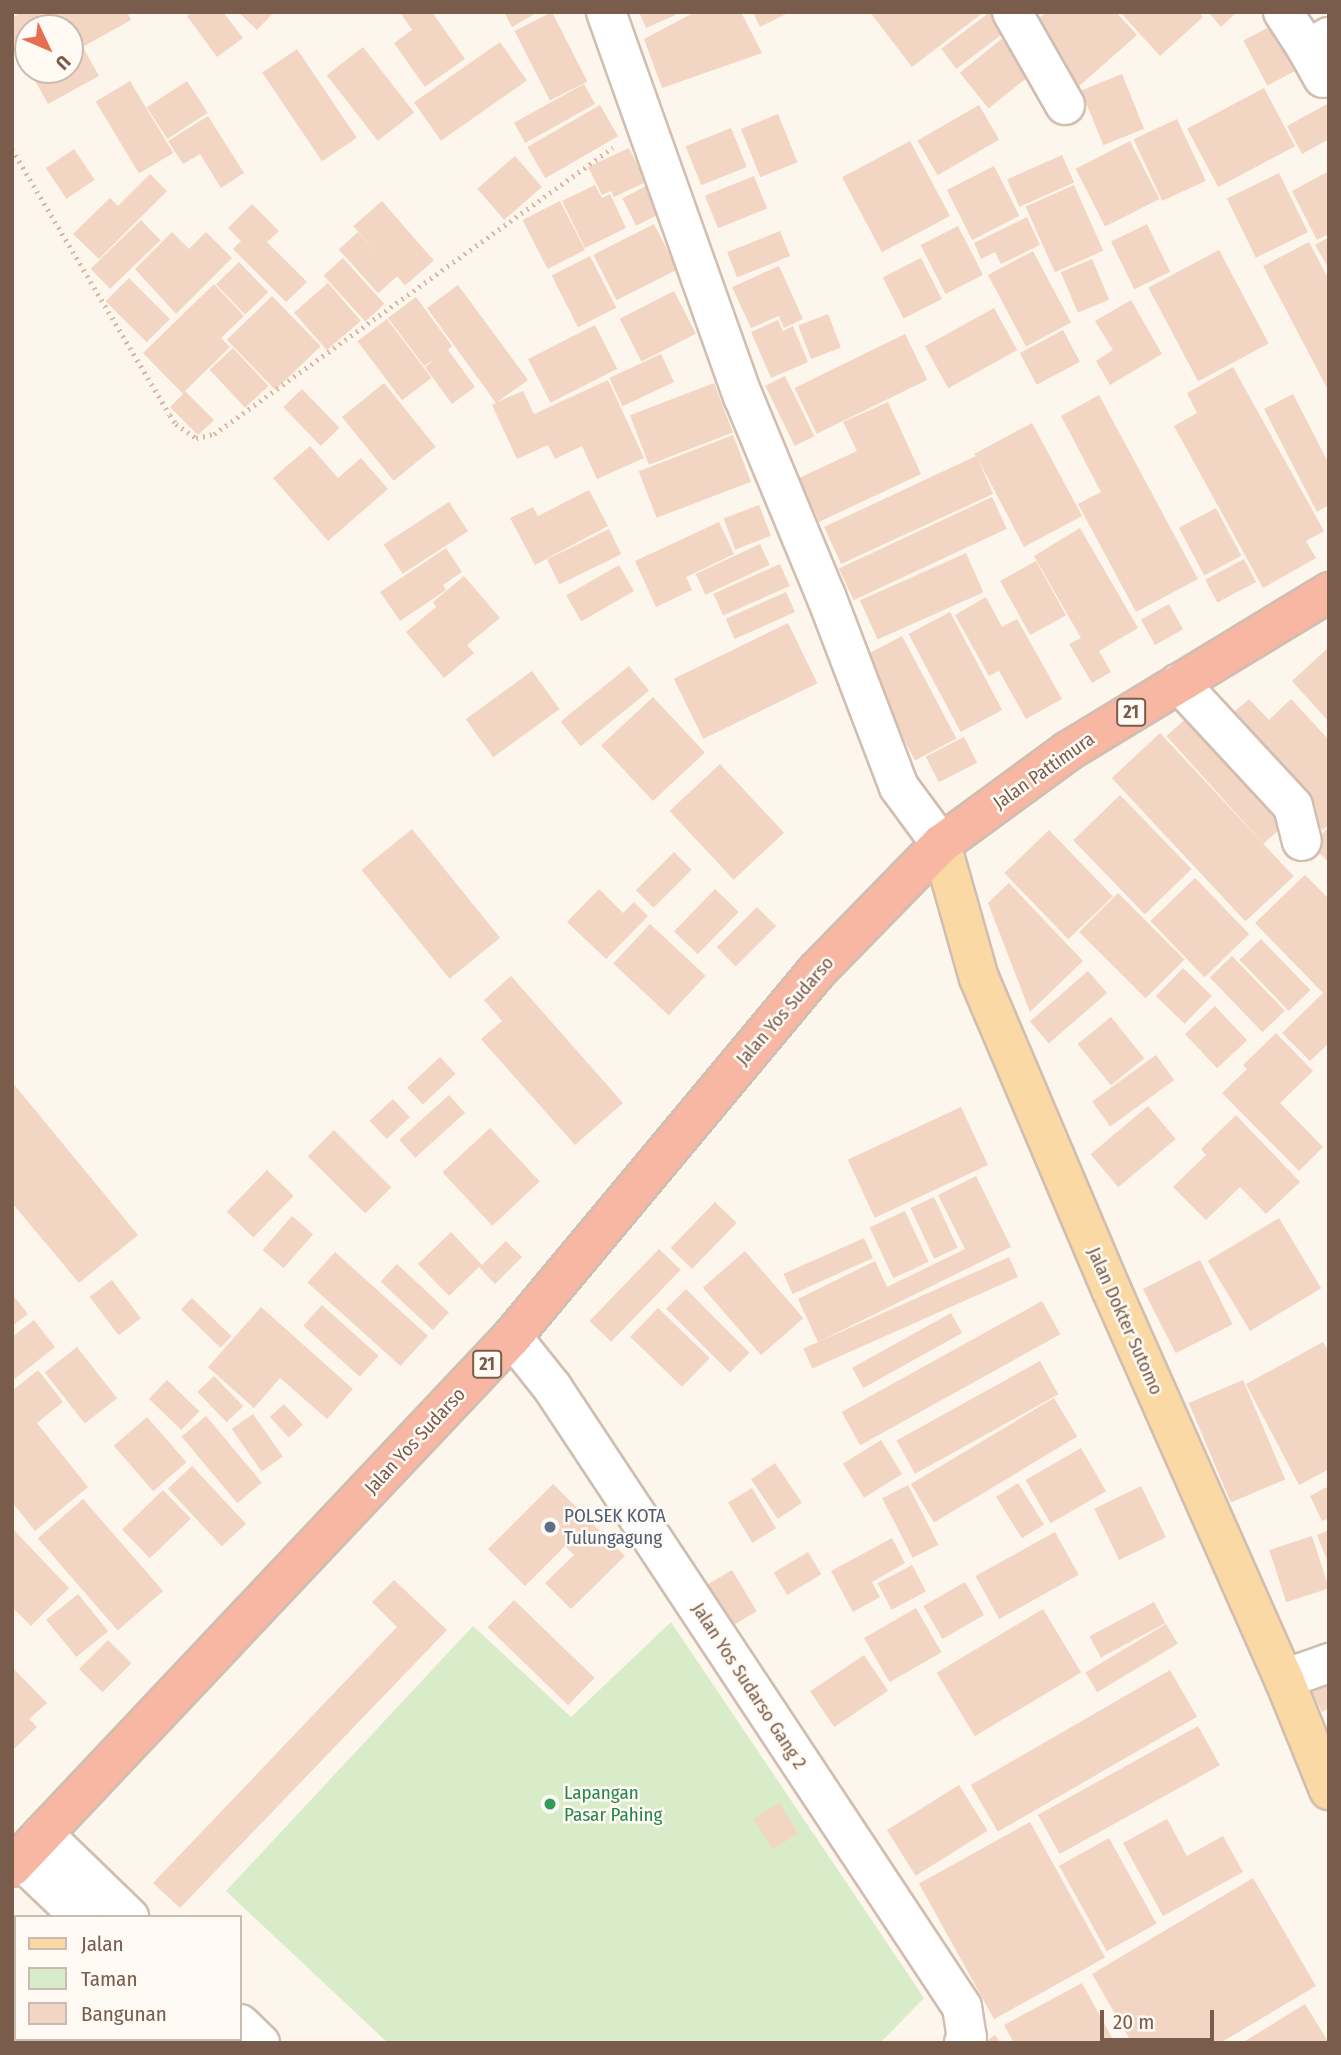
<!DOCTYPE html>
<style>
body{margin:0}
#map{position:relative;width:1341px;height:2055px;overflow:hidden;background:#fdf6ec;font-family:"Fira Sans Condensed",sans-serif}
div>[style]{position:absolute}
[style*='--x']{left:calc(var(--x)*1px);top:calc(var(--y)*1px);width:calc(var(--w)*1px);rotate:calc(var(--a)*1deg)}
.green>*{inset:0;background:#d8ecc9}
.building>*{inset:0;background:#f3d5c3;transform-origin:0 0}
.path>*{height:4.5px;margin-top:-2.25px;transform-origin:0;background:repeating-linear-gradient(90deg,#d9b8a5 0 2px,transparent 0 7px)}
.roads{filter:drop-shadow(2px 0 #d1beb0) drop-shadow(-2px 0 #d1beb0) drop-shadow(0 2px #d1beb0) drop-shadow(0 -2px #d1beb0)}
.minor>*{height:38px;margin:-19px;padding:0 19px;transform-origin:19px;border-radius:19px;background:#fff}
.major>*{height:38px;margin:-19px;padding:0 19px;transform-origin:19px;border-radius:19px;background:#fbd9a5}
.highway>*{height:38px;margin:-19px;padding:0 19px;transform-origin:19px;border-radius:19px;background:#f7b7a3}
.dots>*{width:19px;height:19px;translate:-50% -50%;box-sizing:border-box;border:4px solid #fffaf3;border-radius:50%}
span{translate:-50% -50%;white-space:nowrap;text-align:center;line-height:1.15;-webkit-text-stroke:5px #fffaf3;paint-order:stroke}
.shield-label span{padding:2px 5px;background:#fffaf3;border:2px solid;border-radius:5px;-webkit-text-stroke-width:0}
.shield-label{font-size:18px;color:#7a5c4d;font-weight:700}
.street-label{font-size:19px;color:#7a5c4d}
.service-label{font-size:19px;color:#4e5e75}
.left{translate:0 -50%;text-align:left}
.leisure-label{font-size:19px;color:#27864d}
.frame{position:absolute;inset:0;border:14px solid #7a5c4d;pointer-events:none}
.legend{position:absolute;left:14px;top:1915px;width:228px;height:126px;box-sizing:border-box;background:#fffaf3;border:2px solid #cabbb1;margin:0;padding:9px 12px;list-style:none;font-size:21px;color:#7a5c4d}
.legend li{display:flex;align-items:center;gap:14px;height:35px}
.legend b{width:35px;border:2px solid #cabbb1}
.north{position:absolute;left:14px;top:14px;width:70px;height:70px;box-sizing:border-box;background:#fffaf3;border:2px solid #cabbb1;border-radius:50%;rotate:134deg;font-size:19px;font-weight:700;line-height:28px;text-align:center;color:#7a5c4d}
.north::after{content:'';display:block;margin:auto;width:24px;height:32px;background:#e76f51;clip-path:polygon(50% 0,100% 100%,50% 72%,0 100%)}
.scale{position:absolute;left:1100px;top:2010px;width:114px;height:32px;box-sizing:border-box;border:4px solid #7a5c4d;border-top:0;padding-left:9px;font-size:21px;line-height:24px;white-space:nowrap;color:#7a5c4d;-webkit-text-stroke:5px #fffaf3;paint-order:stroke}
</style>
<div id="map">
<div class="green">
<div style="clip-path:polygon(671px 1622px,924px 1998px,880px 2043px,388px 2043px,226px 1891px,473px 1626px,571px 1717px)"></div>
</div>
<div class="building">
<div style="clip-path:polygon(22px 12px,38px 12px,47px 28px,28px 28px,28px 64px,12px 37px,12px 18px)"></div>
<div style="clip-path:polygon(43px 12px,127px 12px,131px 20px,70px 54px,70px 28px,51px 28px)"></div>
<div style="clip-path:polygon(192px 12px,223px 12px,243px 38px,217px 57px,187px 16px)"></div>
<div style="clip-path:polygon(238px 12px,274px 12px,257px 30px)"></div>
<div style="clip-path:polygon(400px 12px,432px 12px,465px 59px,425px 87px,394px 43px,412px 30px)"></div>
<div style="clip-path:polygon(504px 12px,538px 12px,512px 27px)"></div>
<div style="left:552px;top:12px;width:78px;height:42px;rotate:63deg"></div>
<div style="clip-path:polygon(639px 12px,682px 12px,646px 28px)"></div>
<div style="clip-path:polygon(695px 12px,741px 12px,762px 53px,662px 88px,644px 39px)"></div>
<div style="clip-path:polygon(753px 12px,790px 12px,760px 27px)"></div>
<div style="clip-path:polygon(870px 12px,984px 12px,912px 67px)"></div>
<div style="left:990px;top:12px;width:25px;height:61px;rotate:53deg"></div>
<div style="clip-path:polygon(1046px 12px,1116px 12px,1137px 35px,1078px 87px,1027px 29px)"></div>
<div style="clip-path:polygon(1120px 12px,1199px 12px,1203px 17px,1160px 56px)"></div>
<div style="clip-path:polygon(1208px 12px,1237px 12px,1221px 27px)"></div>
<div style="left:1284px;top:19px;width:51px;height:46px;rotate:62deg"></div>
<div style="left:1004px;top:37px;width:46px;height:57px;rotate:51deg"></div>
<div style="left:500px;top:42px;width:47px;height:105px;rotate:55deg"></div>
<div style="left:363px;top:47px;width:83px;height:46px;rotate:52deg"></div>
<div style="clip-path:polygon(84px 49px,99px 76px,48px 104px,33px 77px,46px 70px,70px 70px,70px 57px)"></div>
<div style="left:297px;top:49px;width:107px;height:42px;rotate:56deg"></div>
<div style="left:1122px;top:74px;width:59px;height:44px;rotate:68deg"></div>
<div style="left:130px;top:81px;width:84px;height:40px;rotate:59deg"></div>
<div style="left:187px;top:81px;width:38px;height:48px;rotate:57deg"></div>
<div style="left:584px;top:84px;width:23px;height:80px;rotate:61deg"></div>
<div style="left:1264px;top:88px;width:66px;height:87px;rotate:62deg"></div>
<div style="clip-path:polygon(1329px 103px,1329px 139px,1302px 154px,1287px 126px)"></div>
<div style="left:600px;top:105px;width:36px;height:84px;rotate:60deg"></div>
<div style="left:979px;top:105px;width:40px;height:71px;rotate:60deg"></div>
<div style="left:778px;top:114px;width:52px;height:40px;rotate:68deg"></div>
<div style="clip-path:polygon(208px 116px,244px 173px,221px 188px,200px 154px,183px 164px,168px 141px)"></div>
<div style="left:1177px;top:119px;width:68px;height:48px;rotate:65deg"></div>
<div style="left:731px;top:128px;width:42px;height:49px;rotate:68deg"></div>
<div style="left:910px;top:141px;width:85px;height:77px;rotate:62deg"></div>
<div style="left:1130px;top:141px;width:65px;height:61px;rotate:63deg"></div>
<div style="clip-path:polygon(629px 148px,646px 182px,614px 197px,611px 191px,602px 195px,588px 167px)"></div>
<div style="left:74px;top:149px;width:37px;height:34px;rotate:56deg"></div>
<div style="left:1062px;top:155px;width:30px;height:60px;rotate:66deg"></div>
<div style="left:515px;top:156px;width:41px;height:50px;rotate:49deg"></div>
<div style="left:994px;top:166px;width:56px;height:53px;rotate:63deg"></div>
<div style="clip-path:polygon(1329px 171px,1329px 234px,1317px 240px,1292px 191px)"></div>
<div style="left:1279px;top:173px;width:66px;height:58px;rotate:64deg"></div>
<div style="clip-path:polygon(150px 174px,167px 191px,99px 259px,73px 234px,110px 198px,118px 206px)"></div>
<div style="left:754px;top:176px;width:35px;height:53px;rotate:68deg"></div>
<div style="clip-path:polygon(595px 185px,602px 198px,610px 194px,626px 228px,585px 248px,562px 201px)"></div>
<div style="left:648px;top:185px;width:31px;height:29px;rotate:63deg"></div>
<div style="left:1074px;top:185px;width:72px;height:53px;rotate:66deg"></div>
<div style="left:382px;top:201px;width:79px;height:38px;rotate:49deg"></div>
<div style="left:560px;top:201px;width:55px;height:42px;rotate:63deg"></div>
<div style="clip-path:polygon(252px 204px,279px 231px,267px 242px,307px 282px,286px 302px,233px 249px,241px 241px,228px 228px)"></div>
<div style="clip-path:polygon(1027px 217px,1040px 245px,1001px 264px,995px 252px,981px 259px,974px 243px)"></div>
<div style="left:141px;top:220px;width:28px;height:70px;rotate:46deg"></div>
<div style="left:654px;top:224px;width:51px;height:68px;rotate:63deg"></div>
<div style="left:1147px;top:224px;width:53px;height:40px;rotate:64deg"></div>
<div style="left:958px;top:226px;width:55px;height:42px;rotate:63deg"></div>
<div style="left:780px;top:231px;width:27px;height:57px;rotate:68deg"></div>
<div style="clip-path:polygon(172px 232px,189px 249px,206px 232px,232px 258px,176px 314px,135px 269px)"></div>
<div style="left:358px;top:232px;width:59px;height:26px;rotate:48deg"></div>
<div style="clip-path:polygon(1329px 237px,1329px 269px,1315px 245px)"></div>
<div style="clip-path:polygon(1309px 242px,1329px 280px,1329px 392px,1263px 266px)"></div>
<div style="left:1219px;top:250px;width:106px;height:80px;rotate:62deg"></div>
<div style="left:1033px;top:251px;width:81px;height:51px;rotate:62deg"></div>
<div style="left:590px;top:256px;width:58px;height:43px;rotate:63deg"></div>
<div style="left:343px;top:258px;width:62px;height:26px;rotate:48deg"></div>
<div style="left:921px;top:258px;width:46px;height:43px;rotate:63deg"></div>
<div style="left:1092px;top:259px;width:44px;height:34px;rotate:67deg"></div>
<div style="left:239px;top:262px;width:42px;height:32px;rotate:46deg"></div>
<div style="clip-path:polygon(779px 266px,803px 319px,784px 328px,779px 316px,751px 328px,732px 287px)"></div>
<div style="left:129px;top:278px;width:58px;height:33px;rotate:45deg"></div>
<div style="left:328px;top:283px;width:50px;height:45px;rotate:49deg"></div>
<div style="clip-path:polygon(214px 284px,244px 316px,221px 338px,230px 347px,185px 391px,214px 420px,198px 435px,170px 407px,183px 394px,143px 353px)"></div>
<div style="clip-path:polygon(458px 285px,528px 380px,497px 402px,523px 391px,534px 414px,608px 380px,644px 458px,597px 479px,582px 446px,555px 459px,548px 445px,517px 459px,492px 405px,496px 403px,427px 308px)"></div>
<div style="left:674px;top:291px;width:48px;height:61px;rotate:63deg"></div>
<div style="left:272px;top:296px;width:70px;height:63px;rotate:46deg"></div>
<div style="clip-path:polygon(416px 297px,452px 346px,448px 350px,475px 387px,452px 404px,425px 367px,436px 358px,424px 366px,388px 318px)"></div>
<div style="clip-path:polygon(1131px 300px,1162px 354px,1110px 385px,1096px 361px,1113px 350px,1095px 321px)"></div>
<div style="left:994px;top:308px;width:48px;height:79px;rotate:61deg"></div>
<div style="left:828px;top:314px;width:36px;height:32px;rotate:69deg"></div>
<div style="left:387px;top:319px;width:74px;height:37px;rotate:53deg"></div>
<div style="clip-path:polygon(778px 320px,783px 331px,793px 326px,808px 362px,771px 378px,751px 332px)"></div>
<div style="left:595px;top:325px;width:49px;height:75px;rotate:63deg"></div>
<div style="left:1063px;top:330px;width:36px;height:49px;rotate:62deg"></div>
<div style="left:905px;top:334px;width:51px;height:123px;rotate:64deg"></div>
<div style="left:233px;top:348px;width:52px;height:32px;rotate:47deg"></div>
<div style="left:661px;top:354px;width:31px;height:57px;rotate:65deg"></div>
<div style="clip-path:polygon(1233px 367px,1324px 531px,1306px 541px,1316px 558px,1263px 588px,1174px 426px,1197px 413px,1187px 393px)"></div>
<div style="left:785px;top:376px;width:67px;height:22px;rotate:64deg"></div>
<div style="left:384px;top:383px;width:82px;height:54px;rotate:51deg"></div>
<div style="left:714px;top:383px;width:53px;height:90px;rotate:69deg"></div>
<div style="left:302px;top:389px;width:54px;height:26px;rotate:46deg"></div>
<div style="clip-path:polygon(1293px 394px,1329px 464px,1329px 505px,1317px 512px,1264px 409px)"></div>
<div style="clip-path:polygon(1099px 395px,1198px 579px,1136px 612px,1078px 504px,1101px 492px,1061px 416px)"></div>
<div style="clip-path:polygon(888px 402px,921px 474px,819px 522px,799px 478px,857px 451px,843px 422px)"></div>
<div style="clip-path:polygon(1032px 423px,1082px 516px,1024px 547px,978px 459px,993px 494px,841px 564px,824px 527px,976px 456px,974px 454px)"></div>
<div style="left:733px;top:435px;width:50px;height:101px;rotate:69deg"></div>
<div style="clip-path:polygon(310px 446px,338px 478px,361px 458px,388px 489px,328px 541px,273px 478px)"></div>
<div style="clip-path:polygon(589px 490px,608px 526px,535px 565px,510px 518px,533px 507px,538px 516px)"></div>
<div style="left:992px;top:497px;width:35px;height:169px;rotate:65deg"></div>
<div style="left:449px;top:502px;width:35px;height:78px;rotate:57deg"></div>
<div style="left:759px;top:505px;width:33px;height:38px;rotate:69deg"></div>
<div style="left:1216px;top:508px;width:54px;height:42px;rotate:62deg"></div>
<div style="clip-path:polygon(719px 522px,734px 554px,686px 577px,692px 590px,656px 607px,635px 561px)"></div>
<div style="clip-path:polygon(1080px 528px,1138px 628px,1099px 651px,1111px 672px,1092px 683px,1069px 644px,1081px 638px,1034px 556px)"></div>
<div style="left:609px;top:529px;width:28px;height:69px;rotate:64deg"></div>
<div style="left:760px;top:544px;width:23px;height:71px;rotate:65deg"></div>
<div style="clip-path:polygon(446px 548px,462px 572px,443px 585px,446px 590px,400px 621px,380px 592px)"></div>
<div style="left:966px;top:553px;width:43px;height:116px;rotate:66deg"></div>
<div style="left:1244px;top:559px;width:26px;height:44px;rotate:62deg"></div>
<div style="left:1036px;top:561px;width:62px;height:41px;rotate:61deg"></div>
<div style="left:780px;top:564px;width:24px;height:73px;rotate:66deg"></div>
<div style="left:619px;top:565px;width:30px;height:61px;rotate:60deg"></div>
<div style="clip-path:polygon(464px 576px,500px 618px,467px 645px,474px 653px,444px 678px,406px 632px,436px 607px,433px 602px)"></div>
<div style="left:786px;top:592px;width:22px;height:66px;rotate:66deg"></div>
<div style="clip-path:polygon(986px 597px,1002px 627px,1017px 619px,1062px 699px,1026px 719px,999px 671px,989px 676px,955px 615px)"></div>
<div style="left:1169px;top:604px;width:29px;height:32px;rotate:61deg"></div>
<div style="left:950px;top:612px;width:111px;height:47px;rotate:62deg"></div>
<div style="left:788px;top:623px;width:67px;height:127px;rotate:64deg"></div>
<div style="left:902px;top:636px;width:116px;height:47px;rotate:62deg"></div>
<div style="clip-path:polygon(1329px 647px,1329px 722px,1292px 681px)"></div>
<div style="left:629px;top:666px;width:32px;height:88px;rotate:51deg"></div>
<div style="left:532px;top:671px;width:47px;height:82px;rotate:54deg"></div>
<div style="left:653px;top:697px;width:76px;height:71px;rotate:47deg"></div>
<div style="clip-path:polygon(1249px 699px,1269px 720px,1291px 699px,1329px 740px,1329px 825px,1323px 830px,1223px 722px)"></div>
<div style="left:1191px;top:714px;width:145px;height:33px;rotate:48deg"></div>
<div style="left:1160px;top:733px;width:196px;height:66px;rotate:47deg"></div>
<div style="left:964px;top:737px;width:29px;height:43px;rotate:63deg"></div>
<div style="left:720px;top:764px;width:94px;height:69px;rotate:47deg"></div>
<div style="left:1120px;top:795px;width:103px;height:65px;rotate:46deg"></div>
<div style="clip-path:polygon(1329px 827px,1329px 863px,1311px 844px)"></div>
<div style="left:412px;top:829px;width:140px;height:65px;rotate:51deg"></div>
<div style="left:1049px;top:830px;width:92px;height:62px;rotate:46deg"></div>
<div style="left:674px;top:852px;width:25px;height:54px;rotate:45deg"></div>
<div style="clip-path:polygon(1305px 875px,1329px 899px,1329px 1043px,1310px 1061px,1282px 1033px,1323px 993px,1255px 923px)"></div>
<div style="left:1195px;top:878px;width:78px;height:62px;rotate:46deg"></div>
<div style="clip-path:polygon(1009px 883px,1083px 961px,1030px 1012px,988px 903px)"></div>
<div style="clip-path:polygon(599px 889px,623px 913px,634px 902px,648px 916px,606px 959px,567px 922px)"></div>
<div style="left:715px;top:889px;width:33px;height:59px;rotate:44deg"></div>
<div style="left:1118px;top:893px;width:94px;height:55px;rotate:45deg"></div>
<div style="left:757px;top:907px;width:27px;height:57px;rotate:45deg"></div>
<div style="left:650px;top:924px;width:76px;height:54px;rotate:43deg"></div>
<div style="left:1261px;top:939px;width:71px;height:30px;rotate:46deg"></div>
<div style="left:1232px;top:956px;width:76px;height:31px;rotate:46deg"></div>
<div style="left:1183px;top:968px;width:40px;height:39px;rotate:44deg"></div>
<div style="left:1088px;top:971px;width:29px;height:77px;rotate:49deg"></div>
<div style="clip-path:polygon(511px 976px,623px 1103px,575px 1145px,481px 1039px,502px 1021px,484px 1000px)"></div>
<div style="left:1215px;top:1006px;width:47px;height:41px;rotate:47deg"></div>
<div style="left:1111px;top:1017px;width:53px;height:43px;rotate:51deg"></div>
<div style="clip-path:polygon(1276px 1033px,1313px 1071px,1280px 1103px,1323px 1147px,1299px 1171px,1222px 1093px,1247px 1069px,1243px 1065px)"></div>
<div style="left:1156px;top:1055px;width:31px;height:79px;rotate:54deg"></div>
<div style="left:440px;top:1057px;width:23px;height:45px;rotate:47deg"></div>
<div style="clip-path:polygon(12px 1082px,138px 1235px,79px 1283px,12px 1203px)"></div>
<div style="left:449px;top:1095px;width:24px;height:67px;rotate:48deg"></div>
<div style="left:393px;top:1099px;width:25px;height:32px;rotate:47deg"></div>
<div style="left:1148px;top:1106px;width:43px;height:75px;rotate:50deg"></div>
<div style="left:961px;top:1107px;width:64px;height:125px;rotate:65deg"></div>
<div style="clip-path:polygon(1236px 1115px,1300px 1182px,1266px 1214px,1240px 1187px,1206px 1220px,1173px 1187px,1206px 1155px,1201px 1149px)"></div>
<div style="left:490px;top:1128px;width:73px;height:65px;rotate:47deg"></div>
<div style="left:334px;top:1130px;width:81px;height:37px;rotate:45deg"></div>
<div style="left:267px;top:1170px;width:37px;height:58px;rotate:44deg"></div>
<div style="clip-path:polygon(976px 1176px,1011px 1247px,818px 1342px,798px 1299px,875px 1261px,887px 1287px,965px 1249px,938px 1195px)"></div>
<div style="left:934px;top:1197px;width:56px;height:26px;rotate:65deg"></div>
<div style="left:715px;top:1202px;width:30px;height:64px;rotate:44deg"></div>
<div style="left:905px;top:1211px;width:56px;height:39px;rotate:65deg"></div>
<div style="left:292px;top:1216px;width:28px;height:45px;rotate:41deg"></div>
<div style="left:1279px;top:1218px;width:82px;height:83px;rotate:59deg"></div>
<div style="clip-path:polygon(451px 1232px,482px 1265px,506px 1241px,522px 1257px,495px 1284px,479px 1267px,449px 1296px,418px 1264px)"></div>
<div style="left:864px;top:1238px;width:22px;height:88px;rotate:66deg"></div>
<div style="left:659px;top:1249px;width:30px;height:100px;rotate:44deg"></div>
<div style="left:745px;top:1251px;width:89px;height:56px;rotate:49deg"></div>
<div style="left:335px;top:1252px;width:125px;height:41px;rotate:42deg"></div>
<div style="left:1009px;top:1257px;width:22px;height:225px;rotate:66deg"></div>
<div style="left:1200px;top:1260px;width:72px;height:64px;rotate:63deg"></div>
<div style="left:397px;top:1264px;width:71px;height:24px;rotate:43deg"></div>
<div style="left:112px;top:1280px;width:48px;height:28px;rotate:53deg"></div>
<div style="left:686px;top:1289px;width:90px;height:28px;rotate:45deg"></div>
<div style="clip-path:polygon(12px 1294px,28px 1314px,12px 1326px)"></div>
<div style="left:192px;top:1298px;width:55px;height:16px;rotate:44deg"></div>
<div style="left:1042px;top:1301px;width:38px;height:229px;rotate:61deg"></div>
<div style="left:322px;top:1305px;width:76px;height:28px;rotate:42deg"></div>
<div style="clip-path:polygon(261px 1307px,353px 1389px,327px 1419px,280px 1378px,254px 1408px,208px 1367px)"></div>
<div style="left:658px;top:1308px;width:72px;height:40px;rotate:44deg"></div>
<div style="left:951px;top:1313px;width:23px;height:113px;rotate:61deg"></div>
<div style="clip-path:polygon(34px 1320px,55px 1347px,12px 1381px,12px 1337px)"></div>
<div style="clip-path:polygon(1323px 1342px,1329px 1352px,1329px 1469px,1299px 1485px,1246px 1384px)"></div>
<div style="left:77px;top:1347px;width:65px;height:41px;rotate:52deg"></div>
<div style="left:1040px;top:1361px;width:38px;height:164px;rotate:61deg"></div>
<div style="clip-path:polygon(38px 1370px,63px 1402px,37px 1423px,88px 1487px,35px 1531px,12px 1502px,12px 1391px)"></div>
<div style="left:214px;top:1376px;width:42px;height:23px;rotate:46deg"></div>
<div style="left:167px;top:1380px;width:45px;height:26px;rotate:44deg"></div>
<div style="left:1243px;top:1380px;width:108px;height:59px;rotate:67deg"></div>
<div style="left:1054px;top:1398px;width:45px;height:167px;rotate:59deg"></div>
<div style="left:284px;top:1404px;width:28px;height:19px;rotate:48deg"></div>
<div style="left:253px;top:1414px;width:52px;height:26px;rotate:55deg"></div>
<div style="left:206px;top:1416px;width:87px;height:32px;rotate:50deg"></div>
<div style="left:147px;top:1417px;width:60px;height:44px;rotate:49deg"></div>
<div style="left:881px;top:1440px;width:40px;height:45px;rotate:58deg"></div>
<div style="left:1081px;top:1448px;width:50px;height:64px;rotate:60deg"></div>
<div style="left:775px;top:1463px;width:48px;height:29px;rotate:56deg"></div>
<div style="left:192px;top:1466px;width:79px;height:33px;rotate:47deg"></div>
<div style="left:1018px;top:1483px;width:49px;height:26px;rotate:58deg"></div>
<div style="clip-path:polygon(553px 1484px,625px 1556px,571px 1609px,545px 1583px,574px 1555px,565px 1546px,525px 1586px,488px 1549px)"></div>
<div style="left:908px;top:1485px;width:67px;height:29px;rotate:63deg"></div>
<div style="left:1141px;top:1486px;width:57px;height:52px;rotate:64deg"></div>
<div style="clip-path:polygon(1329px 1486px,1329px 1518px,1322px 1521px,1310px 1496px)"></div>
<div style="left:752px;top:1488px;width:47px;height:28px;rotate:59deg"></div>
<div style="left:163px;top:1490px;width:40px;height:57px;rotate:46deg"></div>
<div style="left:83px;top:1499px;width:122px;height:60px;rotate:49deg"></div>
<div style="clip-path:polygon(12px 1528px,69px 1588px,31px 1626px,12px 1607px)"></div>
<div style="clip-path:polygon(1329px 1530px,1329px 1565px,1317px 1535px)"></div>
<div style="left:1055px;top:1532px;width:49px;height:91px;rotate:61deg"></div>
<div style="left:1312px;top:1536px;width:55px;height:45px;rotate:72deg"></div>
<div style="clip-path:polygon(892px 1538px,905px 1563px,872px 1582px,880px 1597px,853px 1612px,831px 1571px)"></div>
<div style="left:808px;top:1552px;width:26px;height:40px;rotate:59deg"></div>
<div style="left:912px;top:1565px;width:30px;height:39px;rotate:62deg"></div>
<div style="left:732px;top:1570px;width:48px;height:32px;rotate:59deg"></div>
<div style="clip-path:polygon(394px 1580px,447px 1630px,180px 1908px,153px 1883px,397px 1627px,372px 1602px)"></div>
<div style="left:965px;top:1582px;width:38px;height:48px;rotate:60deg"></div>
<div style="left:78px;top:1594px;width:48px;height:41px;rotate:51deg"></div>
<div style="left:514px;top:1600px;width:112px;height:38px;rotate:44deg"></div>
<div style="left:1154px;top:1602px;width:24px;height:73px;rotate:62deg"></div>
<div style="left:916px;top:1608px;width:51px;height:60px;rotate:60deg"></div>
<div style="left:1043px;top:1609px;width:74px;height:124px;rotate:59deg"></div>
<div style="left:1166px;top:1624px;width:23px;height:94px;rotate:59deg"></div>
<div style="left:108px;top:1640px;width:33px;height:41px;rotate:45deg"></div>
<div style="left:864px;top:1655px;width:43px;height:65px;rotate:56deg"></div>
<div style="clip-path:polygon(12px 1667px,47px 1703px,29px 1719px,37px 1727px,14px 1749px)"></div>
<div style="left:1170px;top:1670px;width:54px;height:230px;rotate:60deg"></div>
<div style="clip-path:polygon(1329px 1675px,1329px 1708px,1322px 1712px,1308px 1686px)"></div>
<div style="left:1198px;top:1726px;width:45px;height:183px;rotate:61deg"></div>
<div style="left:959px;top:1785px;width:54px;height:85px;rotate:58deg"></div>
<div style="left:779px;top:1803px;width:36px;height:30px;rotate:58deg"></div>
<div style="clip-path:polygon(1167px 1819px,1187px 1856px,1223px 1836px,1243px 1872px,1163px 1916px,1123px 1843px)"></div>
<div style="left:1030px;top:1822px;width:155px;height:127px;rotate:61deg"></div>
<div style="left:1109px;top:1838px;width:98px;height:57px;rotate:61deg"></div>
<div style="clip-path:polygon(1253px 1878px,1316px 1986px,1220px 2043px,1132px 2043px,1092px 1974px)"></div>
<div style="clip-path:polygon(1082px 1983px,1115px 2043px,1014px 2043px,1004px 2025px)"></div>
<div style="clip-path:polygon(16px 2004px,16px 2039px,141px 2039px,138px 2043px,12px 2043px,12px 2008px)"></div>
<div style="clip-path:polygon(1305px 2004px,1329px 2043px,1242px 2043px)"></div>
<div style="clip-path:polygon(995px 2035px,1001px 2043px,984px 2043px)"></div>
</div>
<div class="path">
<div style="--x:12;--y:149;--w:309;--a:59.3"></div>
<div style="--x:170;--y:415;--w:11;--a:56"></div>
<div style="--x:176;--y:424;--w:24;--a:35"></div>
<div style="--x:196;--y:438;--w:18;--a:-13"></div>
<div style="--x:214;--y:434;--w:491;--a:-35.7"></div>
</div>
<div class="roads">
<div class="minor">
<div style="--x:606;--y:12;--w:408;--a:70.4"></div>
<div style="--x:743;--y:396;--w:217;--a:67.5"></div>
<div style="--x:826;--y:596;--w:204;--a:69.1"></div>
<div style="--x:899;--y:787;--w:71;--a:53.6"></div>
<div style="--x:1012;--y:12;--w:107;--a:60.3"></div>
<div style="--x:1283;--y:12;--w:44;--a:57"></div>
<div style="--x:1307;--y:49;--w:25;--a:-29"></div>
<div style="--x:1307;--y:49;--w:33;--a:61"></div>
<div style="--x:1179;--y:683;--w:168;--a:47.2"></div>
<div style="--x:1293;--y:806;--w:36;--a:76"></div>
<div style="--x:512;--y:1337;--w:64;--a:51.3"></div>
<div style="--x:552;--y:1387;--w:743;--a:56.52"></div>
<div style="--x:962;--y:2007;--w:30;--a:81"></div>
<div style="--x:967;--y:2037;--w:7;--a:117"></div>
<div style="--x:1284;--y:1679;--w:48;--a:-19.6"></div>
<div style="--x:43;--y:1834;--w:120;--a:44"></div>
<div style="--x:20;--y:1859;--w:84;--a:43.6"></div>
<div style="--x:240;--y:2024;--w:28;--a:44"></div>
<div style="--x:188;--y:2043;--w:5;--a:-53"></div>
</div>
<div class="major">
<div style="--x:941;--y:844;--w:139;--a:74.2"></div>
<div style="--x:979;--y:978;--w:338;--a:67"></div>
<div style="--x:1111;--y:1289;--w:427;--a:66.1"></div>
<div style="--x:1284;--y:1679;--w:120;--a:67.9"></div>
</div>
<div class="highway">
<div style="--x:12;--y:1867;--w:729;--a:-46.67"></div>
<div style="--x:512;--y:1337;--w:476;--a:-50.2"></div>
<div style="--x:817;--y:971;--w:177;--a:-45.7"></div>
<div style="--x:941;--y:844;--w:157;--a:-36.2"></div>
<div style="--x:1068;--y:751;--w:306;--a:-31.3"></div>
</div>
</div>
<div class="dots">
<div style="left:550px;top:1527px;background:#5c6f8a"></div>
<div style="left:550px;top:1804px;background:#2e9e5b"></div>
</div>
<div class="shield-label">
<span style="left:1131px;top:712px">21</span>
<span style="left:487px;top:1364px">21</span>
</div>
<div class="street-label">
<span style="left:1044px;top:771px;rotate:-35deg">Jalan Pattimura</span>
<span style="left:785px;top:1011px;rotate:-49deg">Jalan Yos Sudarso</span>
<span style="left:1125px;top:1321px;rotate:66deg">Jalan Dokter Sutomo</span>
<span style="left:415px;top:1441px;rotate:-47deg">Jalan Yos Sudarso</span>
<span style="left:749px;top:1686px;rotate:57deg">Jalan Yos Sudarso Gang 2</span>
</div>
<div class="service-label">
<span class="left" style="left:564px;top:1527px">POLSEK KOTA<br>Tulungagung</span>
</div>
<div class="leisure-label">
<span class="left" style="left:564px;top:1804px">Lapangan<br>Pasar Pahing</span>
</div>
<div class="frame"></div>
<ul class="legend">
<li><b style="height:9px;background:#fbd9a5"></b>Jalan</li>
<li><b style="height:19px;background:#d8ecc9"></b>Taman</li>
<li><b style="height:19px;background:#f3d5c3"></b>Bangunan</li>
</ul>
<div class="north">U</div>
<div class="scale">20 m</div>
</div>
